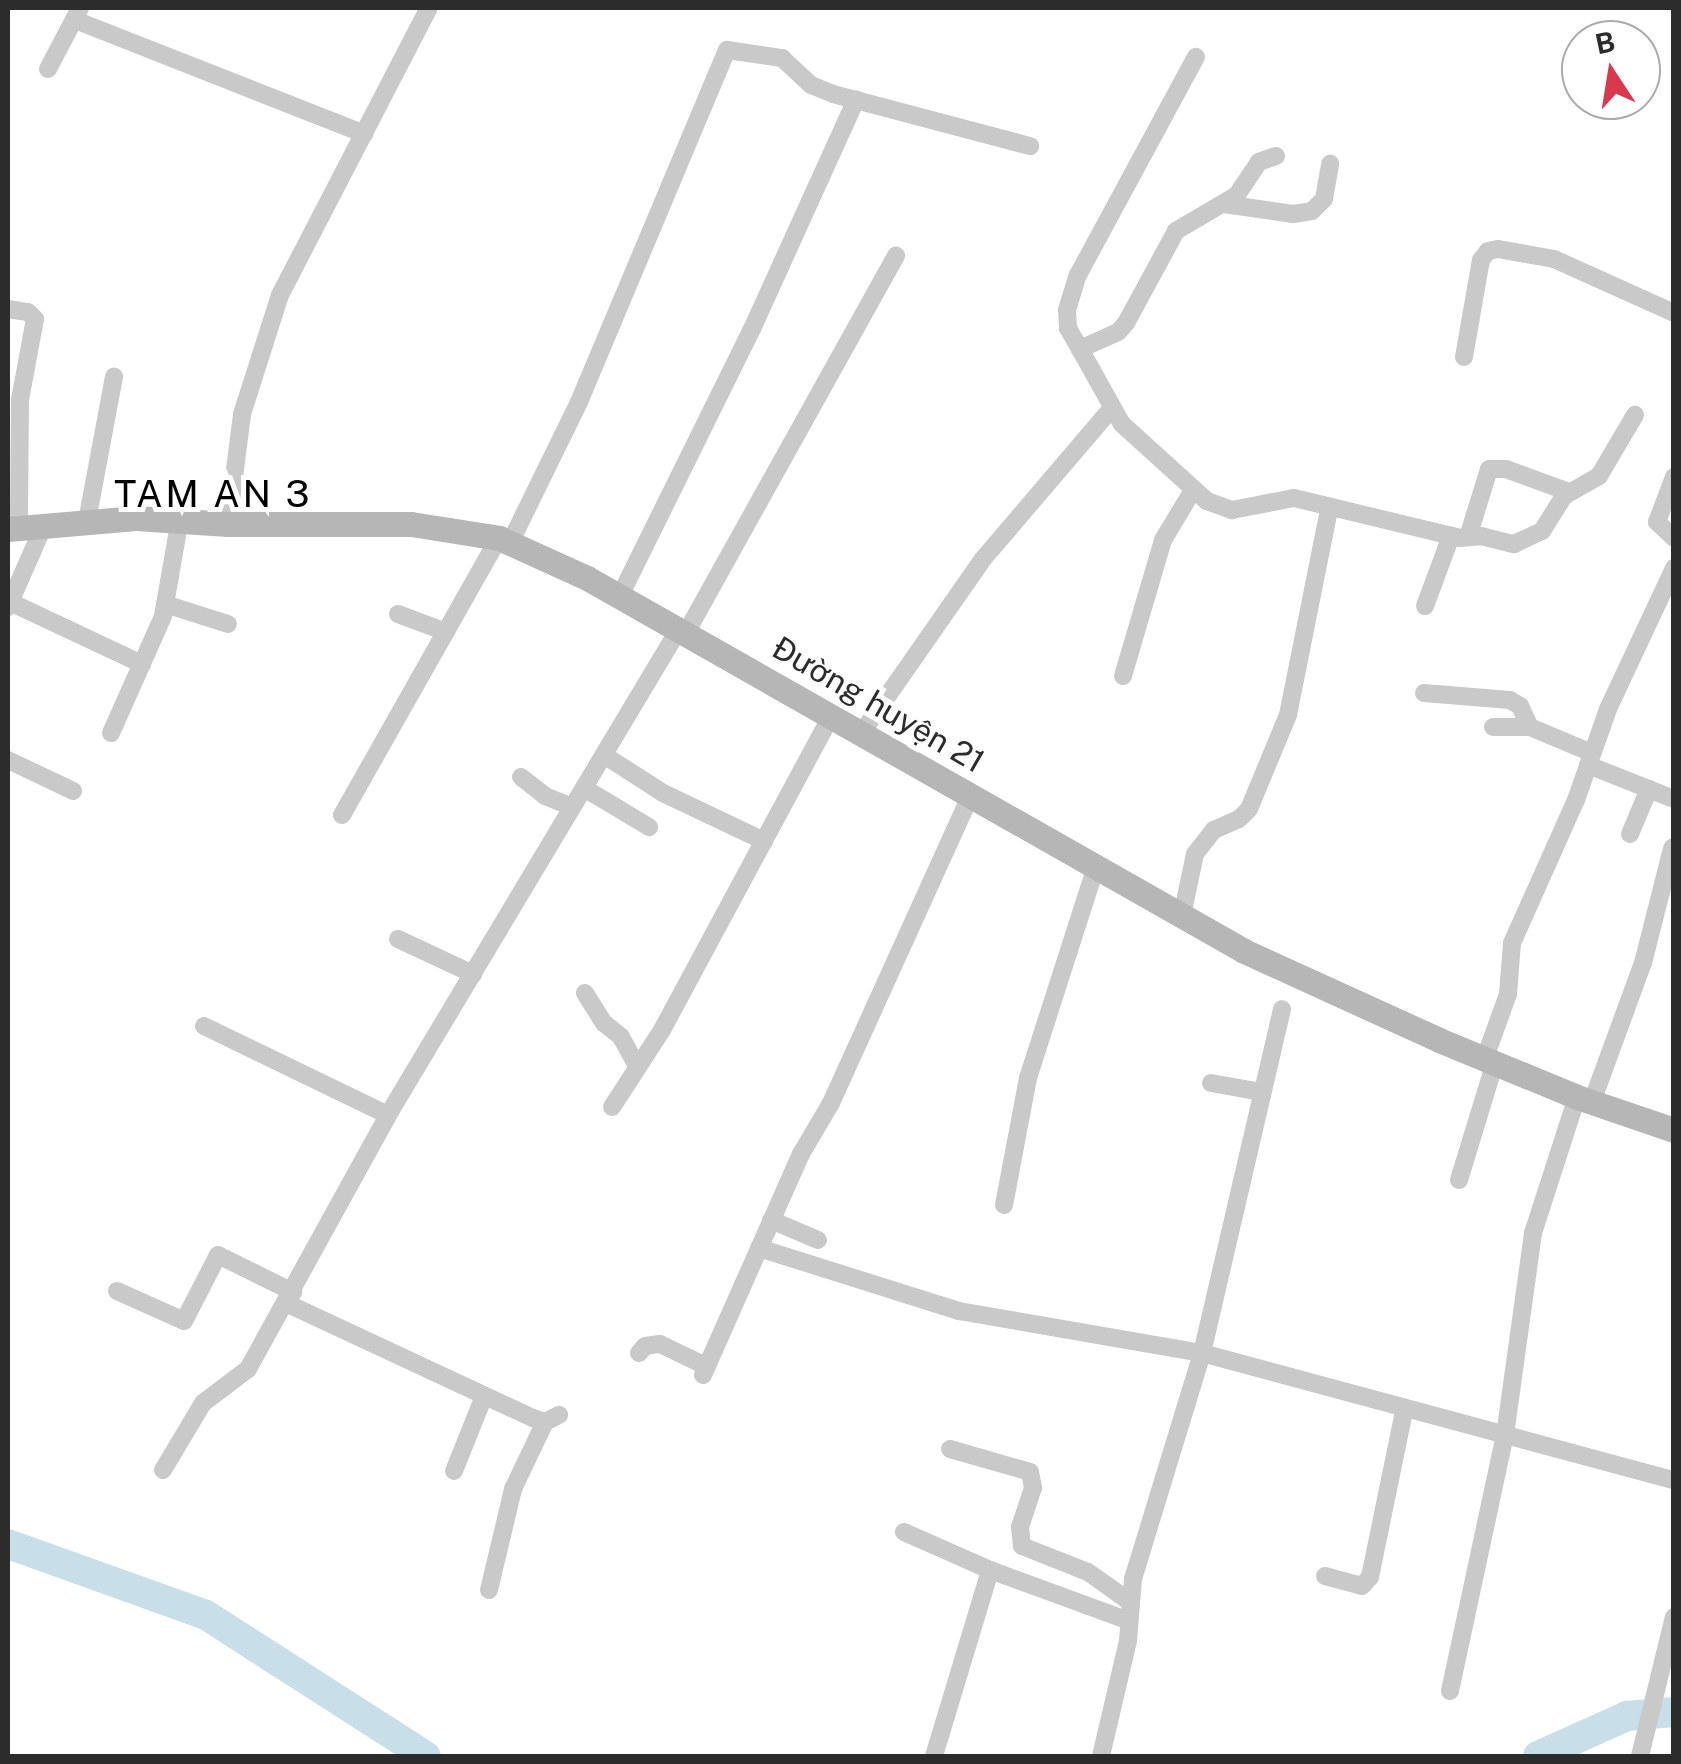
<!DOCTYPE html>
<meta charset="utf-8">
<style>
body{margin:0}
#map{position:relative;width:1681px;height:1764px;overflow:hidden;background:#fff;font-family:"Public Sans",sans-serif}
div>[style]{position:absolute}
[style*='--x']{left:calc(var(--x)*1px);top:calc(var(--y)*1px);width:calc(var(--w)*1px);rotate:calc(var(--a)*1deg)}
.river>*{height:30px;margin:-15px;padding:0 15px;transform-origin:15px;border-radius:15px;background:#c8dee8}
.street>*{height:18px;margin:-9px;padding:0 9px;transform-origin:9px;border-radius:9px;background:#c9c9c9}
.secondary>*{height:25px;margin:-12.5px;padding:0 12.5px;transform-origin:12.5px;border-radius:12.5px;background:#b6b6b6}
span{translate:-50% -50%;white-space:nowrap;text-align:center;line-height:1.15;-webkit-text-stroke:10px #fff;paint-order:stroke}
.street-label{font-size:32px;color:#2c2c2c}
.quarter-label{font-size:38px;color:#000;letter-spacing:2.5px}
.frame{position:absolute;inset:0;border:10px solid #2c2c2c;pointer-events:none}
.north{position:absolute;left:1561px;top:20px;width:100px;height:100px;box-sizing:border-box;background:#fff;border:2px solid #ababab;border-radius:50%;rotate:348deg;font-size:28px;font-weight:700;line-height:40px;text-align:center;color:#2c2c2c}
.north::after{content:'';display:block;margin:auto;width:35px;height:45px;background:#d9394f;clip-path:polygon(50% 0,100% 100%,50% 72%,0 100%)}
</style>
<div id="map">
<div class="river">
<div style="--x:8;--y:1544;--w:210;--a:19.7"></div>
<div style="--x:206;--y:1615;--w:261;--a:32.7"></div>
<div style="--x:1538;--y:1756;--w:98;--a:-24.2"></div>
<div style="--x:1627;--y:1716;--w:47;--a:-4.9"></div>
</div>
<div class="street">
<div style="--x:75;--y:20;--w:311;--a:21.5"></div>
<div style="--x:48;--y:69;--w:69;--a:-62.3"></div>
<div style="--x:1276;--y:156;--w:18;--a:161"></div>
<div style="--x:1259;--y:162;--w:40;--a:124"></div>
<div style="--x:1237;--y:195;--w:71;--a:149.5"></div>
<div style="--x:1176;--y:231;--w:105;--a:118.5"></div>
<div style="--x:1126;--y:323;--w:12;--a:132"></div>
<div style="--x:1118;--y:332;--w:42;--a:155.9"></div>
<div style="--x:1080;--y:349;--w:86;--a:60.8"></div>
<div style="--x:1122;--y:424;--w:115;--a:42.2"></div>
<div style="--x:1207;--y:501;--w:27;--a:20"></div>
<div style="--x:1232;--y:510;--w:63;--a:-11"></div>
<div style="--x:1294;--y:498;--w:171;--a:13.5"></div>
<div style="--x:1460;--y:538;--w:21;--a:-5"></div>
<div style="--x:1481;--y:536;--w:34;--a:14"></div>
<div style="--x:1514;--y:544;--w:31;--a:-25"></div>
<div style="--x:1542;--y:531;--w:41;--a:-57.8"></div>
<div style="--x:1564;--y:496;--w:40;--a:-29.7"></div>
<div style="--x:1599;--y:476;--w:71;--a:-59.5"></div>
<div style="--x:1224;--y:204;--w:70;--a:8.2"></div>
<div style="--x:1293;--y:214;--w:19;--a:-9"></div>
<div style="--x:1312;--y:211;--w:17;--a:-45"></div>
<div style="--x:1324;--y:199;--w:36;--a:-80"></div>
<div style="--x:8;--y:309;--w:20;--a:9"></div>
<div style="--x:28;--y:312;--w:10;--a:45"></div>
<div style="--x:35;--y:319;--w:82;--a:100.5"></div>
<div style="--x:20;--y:400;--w:126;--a:90.5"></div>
<div style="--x:1080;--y:349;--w:24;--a:-120"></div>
<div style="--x:1068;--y:328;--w:18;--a:-93"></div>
<div style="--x:1067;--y:310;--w:37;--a:-73"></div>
<div style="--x:1078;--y:275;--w:248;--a:-61.6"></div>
<div style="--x:1464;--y:357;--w:98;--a:-80.1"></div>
<div style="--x:1481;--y:260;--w:11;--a:-52"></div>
<div style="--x:1488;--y:251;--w:10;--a:-11"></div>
<div style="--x:1498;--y:249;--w:57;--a:10.1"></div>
<div style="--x:1554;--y:259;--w:132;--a:24.2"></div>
<div style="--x:1674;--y:477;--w:48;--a:110.7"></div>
<div style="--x:1657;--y:522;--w:23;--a:43"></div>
<div style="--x:87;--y:521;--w:147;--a:-79.4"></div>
<div style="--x:228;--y:524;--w:111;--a:-82.7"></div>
<div style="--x:242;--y:414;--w:125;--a:-72.3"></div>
<div style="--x:280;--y:295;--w:323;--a:-62.6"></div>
<div style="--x:1468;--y:537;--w:71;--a:-72.8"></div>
<div style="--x:1489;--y:469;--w:17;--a:0"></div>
<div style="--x:1506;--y:469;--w:67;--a:20.1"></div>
<div style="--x:510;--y:543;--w:157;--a:-63.9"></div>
<div style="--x:579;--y:402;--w:382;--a:-67.2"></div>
<div style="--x:727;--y:50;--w:56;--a:8.3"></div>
<div style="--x:782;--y:58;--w:40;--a:43"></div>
<div style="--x:811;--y:85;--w:24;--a:22"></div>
<div style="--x:833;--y:94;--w:204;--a:14.8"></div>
<div style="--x:620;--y:596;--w:298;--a:-63.7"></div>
<div style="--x:752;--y:329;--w:252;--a:-65.6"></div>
<div style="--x:10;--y:602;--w:146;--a:25.2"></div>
<div style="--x:165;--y:604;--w:66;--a:17.6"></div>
<div style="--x:1425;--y:606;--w:75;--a:-69.6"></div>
<div style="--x:8;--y:607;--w:90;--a:-66.3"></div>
<div style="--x:398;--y:614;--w:51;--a:20.6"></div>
<div style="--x:686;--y:633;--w:432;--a:-60.9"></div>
<div style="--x:1123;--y:676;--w:142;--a:-73.6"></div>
<div style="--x:1163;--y:540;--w:58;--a:-59"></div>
<div style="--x:1424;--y:693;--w:86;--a:4.7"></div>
<div style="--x:1510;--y:700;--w:12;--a:31"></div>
<div style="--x:1520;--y:706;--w:23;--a:65"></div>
<div style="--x:1493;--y:727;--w:37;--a:0"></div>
<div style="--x:1530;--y:727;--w:67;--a:22.8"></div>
<div style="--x:863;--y:731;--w:210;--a:-55.1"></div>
<div style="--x:983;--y:559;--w:197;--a:-49.5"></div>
<div style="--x:111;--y:733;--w:128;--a:-66"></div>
<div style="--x:163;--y:616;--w:98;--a:-80.1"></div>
<div style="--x:604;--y:755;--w:70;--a:32.8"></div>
<div style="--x:663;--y:793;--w:112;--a:25.4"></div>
<div style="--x:8;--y:760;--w:72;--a:25.5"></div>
<div style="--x:1588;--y:765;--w:92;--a:21.6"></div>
<div style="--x:521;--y:777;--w:31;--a:38"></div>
<div style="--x:545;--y:796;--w:29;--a:22"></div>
<div style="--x:584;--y:788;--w:76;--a:31"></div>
<div style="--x:342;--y:815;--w:318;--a:-60.5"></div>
<div style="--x:1630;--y:834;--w:49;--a:-67.1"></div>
<div style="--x:1182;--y:916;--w:63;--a:-78.2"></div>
<div style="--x:1195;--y:854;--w:31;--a:-52"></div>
<div style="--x:1214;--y:830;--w:27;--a:-24"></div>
<div style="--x:1239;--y:819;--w:14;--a:-45"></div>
<div style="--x:1249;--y:809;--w:102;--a:-67.5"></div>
<div style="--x:1288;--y:715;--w:210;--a:-78.7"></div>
<div style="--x:398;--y:939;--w:83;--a:25"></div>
<div style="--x:585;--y:993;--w:36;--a:58"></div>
<div style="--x:604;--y:1023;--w:22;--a:39"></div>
<div style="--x:621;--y:1037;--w:31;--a:61"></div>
<div style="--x:204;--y:1026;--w:204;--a:25.8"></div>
<div style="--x:1485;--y:1058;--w:68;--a:-70.2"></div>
<div style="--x:1508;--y:994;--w:51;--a:-85.5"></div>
<div style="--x:1512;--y:943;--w:157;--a:-65.9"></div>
<div style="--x:1576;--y:800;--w:96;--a:-70.6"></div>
<div style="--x:1608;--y:709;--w:156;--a:-64.9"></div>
<div style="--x:1211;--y:1083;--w:52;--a:10"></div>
<div style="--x:1592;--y:1102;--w:148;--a:-69.9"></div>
<div style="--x:1643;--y:963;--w:119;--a:-75.8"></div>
<div style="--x:612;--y:1107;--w:92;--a:-57"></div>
<div style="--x:662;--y:1030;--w:359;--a:-61.7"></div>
<div style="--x:1459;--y:1180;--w:123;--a:-73"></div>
<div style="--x:1004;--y:1205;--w:129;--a:-79.3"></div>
<div style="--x:1028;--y:1078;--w:223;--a:-72.2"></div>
<div style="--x:771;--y:1220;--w:51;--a:23.1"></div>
<div style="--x:759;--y:1248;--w:210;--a:17.5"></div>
<div style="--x:959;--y:1311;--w:247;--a:9.8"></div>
<div style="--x:1202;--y:1353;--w:489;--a:15.1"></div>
<div style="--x:117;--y:1291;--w:73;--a:24.1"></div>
<div style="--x:184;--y:1321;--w:74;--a:-62.7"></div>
<div style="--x:218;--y:1255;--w:84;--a:26.3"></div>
<div style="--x:286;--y:1303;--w:272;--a:25"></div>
<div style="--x:533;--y:1418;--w:13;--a:18"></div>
<div style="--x:545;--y:1422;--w:16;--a:-27"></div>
<div style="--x:639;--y:1353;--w:9;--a:-49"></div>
<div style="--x:645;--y:1346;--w:15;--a:-8"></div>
<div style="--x:660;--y:1344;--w:51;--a:25.6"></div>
<div style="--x:703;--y:1375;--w:242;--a:-66.1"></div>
<div style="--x:801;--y:1154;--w:59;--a:-59.5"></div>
<div style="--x:831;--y:1103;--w:338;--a:-65.6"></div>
<div style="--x:950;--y:1449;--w:83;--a:16"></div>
<div style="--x:1030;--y:1472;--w:16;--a:79"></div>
<div style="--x:1033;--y:1488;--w:41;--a:108.4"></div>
<div style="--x:1020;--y:1527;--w:19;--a:84"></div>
<div style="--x:1022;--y:1546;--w:71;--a:21.5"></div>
<div style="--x:1088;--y:1572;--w:52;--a:35.5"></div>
<div style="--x:163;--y:1470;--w:78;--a:-59.2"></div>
<div style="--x:203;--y:1403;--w:56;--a:-37.1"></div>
<div style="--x:248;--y:1369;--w:290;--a:-61.1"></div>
<div style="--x:388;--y:1115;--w:566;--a:-59.09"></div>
<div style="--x:454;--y:1471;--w:81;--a:-68.2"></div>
<div style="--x:904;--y:1532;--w:94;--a:23.8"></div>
<div style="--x:990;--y:1570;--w:148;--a:20.1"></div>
<div style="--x:1325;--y:1576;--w:38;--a:15"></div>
<div style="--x:1362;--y:1586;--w:12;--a:-48"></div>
<div style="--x:1370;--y:1577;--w:169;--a:-78.4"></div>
<div style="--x:489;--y:1590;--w:104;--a:-76.6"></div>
<div style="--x:513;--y:1489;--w:74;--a:-64.5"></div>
<div style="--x:1450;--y:1691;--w:262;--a:-77.9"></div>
<div style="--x:1505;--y:1435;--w:204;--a:-82.1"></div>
<div style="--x:1533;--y:1233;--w:143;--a:-72.1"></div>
<div style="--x:934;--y:1756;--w:194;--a:-73.2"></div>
<div style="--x:1101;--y:1756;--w:118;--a:-76.8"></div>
<div style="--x:1128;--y:1641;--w:62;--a:-85.4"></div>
<div style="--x:1133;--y:1579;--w:236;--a:-73"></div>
<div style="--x:1202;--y:1353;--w:353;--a:-76.9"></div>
<div style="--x:1640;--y:1756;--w:143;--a:-76.3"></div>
</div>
<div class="secondary">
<div style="--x:8;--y:529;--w:128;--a:-4.9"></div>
<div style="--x:136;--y:518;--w:92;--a:3.7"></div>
<div style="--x:228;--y:524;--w:183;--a:0"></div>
<div style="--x:411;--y:524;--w:89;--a:9"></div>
<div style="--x:499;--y:538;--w:97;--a:24.4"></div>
<div style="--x:587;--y:578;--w:755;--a:29.58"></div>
<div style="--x:1244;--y:951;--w:214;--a:24.5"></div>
<div style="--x:1439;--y:1040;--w:149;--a:22.4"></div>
<div style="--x:1577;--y:1097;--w:102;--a:18.8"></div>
</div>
<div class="street-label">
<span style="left:878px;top:705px;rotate:30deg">Đường huyện 21</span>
</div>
<div class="quarter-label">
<span style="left:213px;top:494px">TAM AN 3</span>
</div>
<div class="frame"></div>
<div class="north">B</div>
</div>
